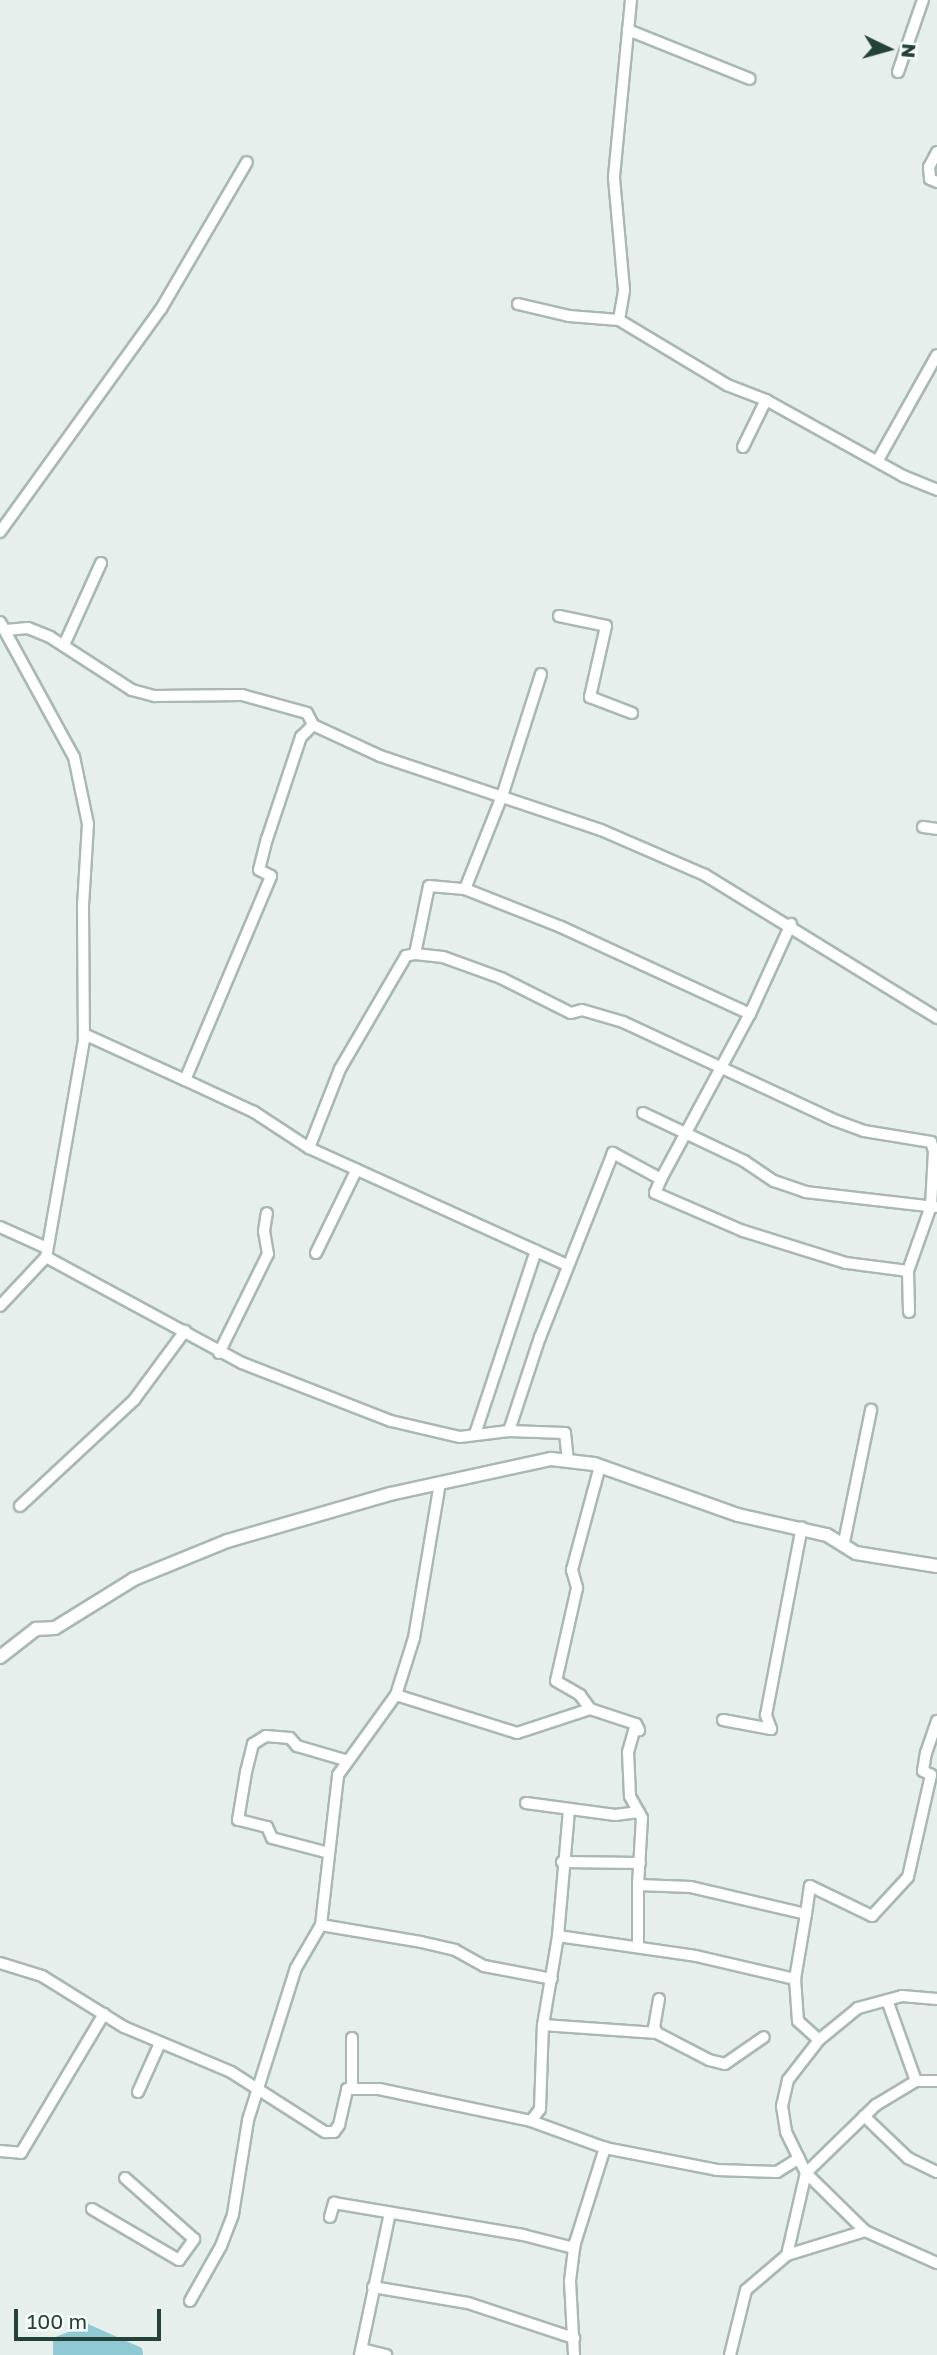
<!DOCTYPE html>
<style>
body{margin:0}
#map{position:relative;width:937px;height:2355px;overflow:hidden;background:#e6efeb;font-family:"Golos Text",sans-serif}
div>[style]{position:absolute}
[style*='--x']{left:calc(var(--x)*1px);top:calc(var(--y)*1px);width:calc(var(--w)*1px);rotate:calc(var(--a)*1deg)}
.water>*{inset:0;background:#8ec9d4}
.roads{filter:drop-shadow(2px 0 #a8b8b2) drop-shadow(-2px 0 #a8b8b2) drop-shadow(0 2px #a8b8b2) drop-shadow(0 -2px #a8b8b2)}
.minor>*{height:10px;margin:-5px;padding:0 5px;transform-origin:5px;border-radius:5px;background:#fff}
.tertiary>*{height:12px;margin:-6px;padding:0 6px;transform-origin:6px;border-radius:6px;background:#fff}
span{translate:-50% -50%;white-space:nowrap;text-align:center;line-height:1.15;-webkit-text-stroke:6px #f7fbf9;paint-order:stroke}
.north{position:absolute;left:853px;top:14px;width:70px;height:70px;-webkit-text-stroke:5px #f7fbf9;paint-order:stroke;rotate:95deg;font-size:19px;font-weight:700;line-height:28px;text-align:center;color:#24423a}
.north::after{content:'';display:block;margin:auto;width:24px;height:32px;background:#24423a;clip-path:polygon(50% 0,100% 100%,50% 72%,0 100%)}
.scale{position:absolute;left:14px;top:2309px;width:147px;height:32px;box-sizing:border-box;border:4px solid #24423a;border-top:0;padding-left:9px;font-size:21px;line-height:24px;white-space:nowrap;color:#24423a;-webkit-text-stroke:5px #f7fbf9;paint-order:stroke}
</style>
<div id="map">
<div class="water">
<div style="clip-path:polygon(88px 2324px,142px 2348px,143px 2355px,53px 2355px,53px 2338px)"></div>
</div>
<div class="roads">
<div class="minor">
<div style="--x:631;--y:0;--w:179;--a:95.5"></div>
<div style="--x:614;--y:178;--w:113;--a:84.9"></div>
<div style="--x:624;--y:291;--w:29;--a:100"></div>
<div style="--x:619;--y:320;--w:126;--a:31"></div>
<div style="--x:727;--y:385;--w:42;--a:21"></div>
<div style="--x:766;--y:400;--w:157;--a:29"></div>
<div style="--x:903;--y:476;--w:37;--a:22"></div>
<div style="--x:628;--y:30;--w:131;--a:21.9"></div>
<div style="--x:898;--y:72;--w:76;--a:-70.9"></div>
<div style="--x:937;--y:152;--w:17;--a:118"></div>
<div style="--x:929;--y:167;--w:12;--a:85"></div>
<div style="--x:930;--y:179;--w:8;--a:23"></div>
<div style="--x:518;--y:304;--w:52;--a:13.2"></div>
<div style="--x:569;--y:316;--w:50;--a:4.6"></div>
<div style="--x:743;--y:447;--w:52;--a:-63.9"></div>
<div style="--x:878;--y:460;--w:120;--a:-60.7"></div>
<div style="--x:0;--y:532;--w:275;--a:-54.2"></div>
<div style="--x:161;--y:309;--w:170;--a:-59.7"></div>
<div style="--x:559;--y:616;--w:48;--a:12"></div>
<div style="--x:606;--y:626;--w:73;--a:102.7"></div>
<div style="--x:590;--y:697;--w:45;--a:20.9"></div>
<div style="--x:0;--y:622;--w:154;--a:61.3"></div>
<div style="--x:74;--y:757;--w:68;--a:78.2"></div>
<div style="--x:88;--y:824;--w:81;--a:93.5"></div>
<div style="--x:83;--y:905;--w:135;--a:89.6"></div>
<div style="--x:84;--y:1040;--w:220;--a:99.9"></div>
<div style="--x:46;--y:1257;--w:67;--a:133.2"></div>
<div style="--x:6;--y:630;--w:22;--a:-5"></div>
<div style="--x:28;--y:628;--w:24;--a:22"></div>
<div style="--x:50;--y:637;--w:98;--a:32.9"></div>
<div style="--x:132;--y:690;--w:24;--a:15"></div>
<div style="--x:155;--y:696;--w:87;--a:-0.7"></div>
<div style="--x:242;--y:695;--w:67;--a:15.5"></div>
<div style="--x:307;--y:713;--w:13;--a:63"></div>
<div style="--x:64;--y:645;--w:90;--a:-65.7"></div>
<div style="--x:541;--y:674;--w:128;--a:107.7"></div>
<div style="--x:502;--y:796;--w:100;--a:111.7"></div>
<div style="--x:465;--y:889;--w:103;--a:21.6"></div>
<div style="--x:561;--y:927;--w:208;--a:24.7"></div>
<div style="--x:923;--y:827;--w:14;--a:8"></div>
<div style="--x:415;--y:954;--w:69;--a:-78.4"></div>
<div style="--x:429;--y:886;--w:36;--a:5"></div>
<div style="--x:84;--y:1034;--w:111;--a:24.5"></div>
<div style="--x:185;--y:1080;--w:221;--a:-67.1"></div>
<div style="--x:271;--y:876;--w:13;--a:-153"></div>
<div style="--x:259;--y:870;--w:32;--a:-76"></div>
<div style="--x:267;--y:839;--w:108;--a:-71.6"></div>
<div style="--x:301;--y:737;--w:17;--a:-45"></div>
<div style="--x:313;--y:725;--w:74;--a:24.8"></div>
<div style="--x:380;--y:756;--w:233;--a:18.5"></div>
<div style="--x:601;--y:830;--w:113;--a:23.4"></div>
<div style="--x:705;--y:875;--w:273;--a:31.6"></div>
<div style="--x:185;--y:1080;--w:76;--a:24.9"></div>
<div style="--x:254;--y:1112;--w:66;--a:33.2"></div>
<div style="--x:309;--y:1148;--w:283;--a:24.4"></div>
<div style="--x:643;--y:1113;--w:112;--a:25.4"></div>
<div style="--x:744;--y:1161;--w:36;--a:34"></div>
<div style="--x:774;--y:1181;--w:34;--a:19"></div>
<div style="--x:806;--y:1192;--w:131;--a:6.6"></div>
<div style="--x:309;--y:1148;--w:85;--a:-68.6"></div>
<div style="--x:340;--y:1069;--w:131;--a:-59.7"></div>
<div style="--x:406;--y:956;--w:9;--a:-13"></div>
<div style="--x:415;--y:954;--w:28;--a:6"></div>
<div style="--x:443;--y:957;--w:62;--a:19.9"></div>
<div style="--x:501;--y:978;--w:78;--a:26.6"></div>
<div style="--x:571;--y:1013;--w:11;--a:-15"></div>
<div style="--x:582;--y:1010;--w:43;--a:16.3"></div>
<div style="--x:623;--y:1022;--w:233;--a:24.9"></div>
<div style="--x:834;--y:1120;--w:32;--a:20"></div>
<div style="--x:864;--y:1131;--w:68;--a:9.3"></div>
<div style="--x:931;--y:1142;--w:9;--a:72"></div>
<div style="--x:934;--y:1151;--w:55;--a:93.1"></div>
<div style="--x:931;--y:1206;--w:69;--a:109.5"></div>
<div style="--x:908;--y:1271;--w:63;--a:-172.6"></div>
<div style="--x:846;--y:1263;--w:108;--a:-162.7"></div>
<div style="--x:743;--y:1231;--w:96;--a:-156.6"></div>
<div style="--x:655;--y:1193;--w:15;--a:-67"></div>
<div style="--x:661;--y:1179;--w:55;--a:-151.6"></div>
<div style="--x:613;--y:1153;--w:198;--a:111.6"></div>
<div style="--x:540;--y:1337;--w:99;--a:108.3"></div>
<div style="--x:661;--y:1179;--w:187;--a:-61.7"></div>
<div style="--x:750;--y:1014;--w:99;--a:-65.5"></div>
<div style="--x:0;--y:1227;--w:51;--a:24.1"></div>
<div style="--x:316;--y:1253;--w:93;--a:-64"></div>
<div style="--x:46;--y:1257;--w:223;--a:28.4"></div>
<div style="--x:242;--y:1363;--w:160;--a:21.3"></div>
<div style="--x:391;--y:1421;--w:71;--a:13.1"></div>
<div style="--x:460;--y:1437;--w:49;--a:-7"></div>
<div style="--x:509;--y:1431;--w:56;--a:2"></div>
<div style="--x:565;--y:1433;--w:28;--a:84"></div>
<div style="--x:908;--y:1271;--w:41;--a:88.6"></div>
<div style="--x:219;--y:1353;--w:110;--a:-63.7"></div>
<div style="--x:268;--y:1254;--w:23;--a:-100"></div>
<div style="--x:264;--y:1231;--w:18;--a:-81"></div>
<div style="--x:475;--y:1434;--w:193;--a:-71.6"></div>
<div style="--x:600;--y:1466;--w:108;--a:105.1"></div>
<div style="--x:572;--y:1570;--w:19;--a:74"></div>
<div style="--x:577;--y:1588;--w:95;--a:102.7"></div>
<div style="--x:556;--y:1681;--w:28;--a:30"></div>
<div style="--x:580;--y:1695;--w:17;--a:54"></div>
<div style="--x:590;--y:1709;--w:48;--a:18.1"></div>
<div style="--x:636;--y:1724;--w:7;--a:63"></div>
<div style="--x:20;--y:1506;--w:156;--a:-42.9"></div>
<div style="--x:134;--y:1400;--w:86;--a:-53.5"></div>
<div style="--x:844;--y:1542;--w:135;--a:-78.4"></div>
<div style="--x:396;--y:1695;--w:127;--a:17.4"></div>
<div style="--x:517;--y:1733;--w:77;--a:-18.2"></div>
<div style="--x:723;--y:1720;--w:49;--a:10.6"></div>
<div style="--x:771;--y:1729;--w:15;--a:-110"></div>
<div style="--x:766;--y:1715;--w:191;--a:-79.2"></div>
<div style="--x:526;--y:1803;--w:90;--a:7.7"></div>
<div style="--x:615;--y:1815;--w:24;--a:-7"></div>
<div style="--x:329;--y:1853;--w:59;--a:-165.3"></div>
<div style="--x:272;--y:1838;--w:12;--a:-114"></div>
<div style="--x:267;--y:1827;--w:30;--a:-166"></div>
<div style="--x:238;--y:1820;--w:49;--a:-80.5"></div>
<div style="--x:246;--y:1772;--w:29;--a:-76"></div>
<div style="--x:253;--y:1744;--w:15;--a:-32"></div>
<div style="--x:266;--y:1736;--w:24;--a:5"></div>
<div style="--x:290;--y:1738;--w:11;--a:49"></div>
<div style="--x:297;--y:1746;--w:50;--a:16.3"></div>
<div style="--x:562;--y:1862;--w:78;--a:0.7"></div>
<div style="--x:806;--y:1914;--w:28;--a:-82"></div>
<div style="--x:810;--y:1886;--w:69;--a:25.8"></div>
<div style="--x:872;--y:1916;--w:53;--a:-47.3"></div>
<div style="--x:908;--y:1877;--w:105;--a:-77.3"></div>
<div style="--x:931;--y:1775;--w:9;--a:-153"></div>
<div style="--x:923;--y:1771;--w:18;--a:-81"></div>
<div style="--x:926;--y:1753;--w:34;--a:-71"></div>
<div style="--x:321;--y:1925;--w:101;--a:9.6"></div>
<div style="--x:421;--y:1942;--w:35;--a:13"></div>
<div style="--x:455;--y:1950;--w:33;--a:29"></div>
<div style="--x:484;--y:1966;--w:69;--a:10.8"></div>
<div style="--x:558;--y:1936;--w:139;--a:8.2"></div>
<div style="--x:696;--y:1956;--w:102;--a:13.1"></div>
<div style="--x:795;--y:1979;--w:66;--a:-80.4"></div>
<div style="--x:806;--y:1914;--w:118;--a:-166.8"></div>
<div style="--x:691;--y:1887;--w:53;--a:-177.8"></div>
<div style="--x:638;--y:1885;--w:67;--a:-86.6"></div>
<div style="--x:642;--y:1818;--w:25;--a:-119"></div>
<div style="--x:630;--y:1796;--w:44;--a:-92.6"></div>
<div style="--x:628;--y:1752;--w:29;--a:-74"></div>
<div style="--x:638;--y:1946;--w:61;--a:-90"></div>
<div style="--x:0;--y:1963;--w:44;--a:17.2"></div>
<div style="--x:42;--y:1976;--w:97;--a:31.9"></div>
<div style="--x:124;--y:2027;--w:116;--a:22.8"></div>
<div style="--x:231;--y:2072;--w:112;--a:32.6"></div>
<div style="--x:325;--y:2132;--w:9;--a:0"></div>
<div style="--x:334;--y:2132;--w:9;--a:-54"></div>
<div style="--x:339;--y:2125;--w:37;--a:-77"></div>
<div style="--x:347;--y:2089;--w:32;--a:0"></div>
<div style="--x:379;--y:2089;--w:155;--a:11.9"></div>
<div style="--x:531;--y:2121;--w:79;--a:20"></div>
<div style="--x:605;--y:2148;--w:114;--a:11.1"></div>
<div style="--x:717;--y:2170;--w:60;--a:1.9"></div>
<div style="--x:777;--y:2172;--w:26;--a:-32"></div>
<div style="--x:795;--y:1979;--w:42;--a:85.9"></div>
<div style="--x:798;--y:2021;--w:28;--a:42"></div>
<div style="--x:659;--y:1999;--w:28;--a:100"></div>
<div style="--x:654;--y:2027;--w:7;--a:63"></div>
<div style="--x:657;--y:2033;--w:59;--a:27.4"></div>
<div style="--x:709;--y:2060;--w:16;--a:14"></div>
<div style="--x:725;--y:2064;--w:47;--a:-34.7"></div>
<div style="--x:937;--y:1999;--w:35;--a:-175"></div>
<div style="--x:902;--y:1996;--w:46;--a:164.7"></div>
<div style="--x:858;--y:2008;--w:50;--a:140.6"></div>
<div style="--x:819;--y:2040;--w:51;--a:127.8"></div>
<div style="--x:788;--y:2080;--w:27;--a:103"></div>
<div style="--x:782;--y:2106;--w:26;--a:81"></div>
<div style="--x:786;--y:2132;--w:46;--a:64"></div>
<div style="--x:806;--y:2173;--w:83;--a:44.5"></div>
<div style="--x:865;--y:2231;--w:79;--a:24"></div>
<div style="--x:887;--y:2000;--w:86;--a:70.3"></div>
<div style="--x:543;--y:2025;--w:114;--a:4"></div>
<div style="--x:352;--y:2088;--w:50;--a:-90"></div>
<div style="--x:138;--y:2092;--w:54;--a:-65.8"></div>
<div style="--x:864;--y:2116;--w:61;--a:43.7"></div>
<div style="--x:908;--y:2158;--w:32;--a:26"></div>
<div style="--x:531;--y:2121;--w:15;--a:-53"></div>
<div style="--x:540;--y:2109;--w:84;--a:-88"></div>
<div style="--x:543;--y:2025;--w:90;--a:-80.4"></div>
<div style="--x:558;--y:1936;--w:126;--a:-85"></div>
<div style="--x:0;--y:2151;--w:21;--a:5"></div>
<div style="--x:21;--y:2153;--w:162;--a:-59.2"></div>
<div style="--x:92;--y:2209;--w:101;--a:30.4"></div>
<div style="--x:179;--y:2260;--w:26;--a:-54"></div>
<div style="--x:194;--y:2239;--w:92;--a:-138.5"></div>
<div style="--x:330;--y:2217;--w:15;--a:-74"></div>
<div style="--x:334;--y:2203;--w:192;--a:9.6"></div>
<div style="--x:523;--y:2235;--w:53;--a:14.3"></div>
<div style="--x:787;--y:2255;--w:82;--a:-17.1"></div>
<div style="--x:373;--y:2287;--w:96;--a:9.6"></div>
<div style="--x:468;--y:2303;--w:112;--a:18.3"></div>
<div style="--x:190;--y:2301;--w:63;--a:-60.6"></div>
<div style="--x:221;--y:2246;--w:34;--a:-69"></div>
<div style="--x:233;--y:2214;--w:95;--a:-80.9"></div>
<div style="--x:248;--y:2120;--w:159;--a:-72.5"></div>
<div style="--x:296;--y:1968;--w:50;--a:-59.8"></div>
<div style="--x:321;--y:1925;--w:151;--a:-83.5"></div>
<div style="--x:338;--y:1775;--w:99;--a:-54.1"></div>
<div style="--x:396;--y:1695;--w:60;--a:-72.5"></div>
<div style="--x:414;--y:1638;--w:157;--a:-80.5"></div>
<div style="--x:362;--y:2349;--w:25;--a:14"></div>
<div style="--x:360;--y:2355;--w:145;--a:-78.1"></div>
<div style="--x:574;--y:2355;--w:74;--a:-93.1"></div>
<div style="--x:570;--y:2281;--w:38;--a:-83"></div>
<div style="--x:575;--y:2243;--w:100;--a:-72.5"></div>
<div style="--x:730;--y:2355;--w:67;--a:-76.2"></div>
<div style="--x:746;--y:2290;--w:54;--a:-40.5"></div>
<div style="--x:787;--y:2255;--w:84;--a:-77"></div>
<div style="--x:806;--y:2173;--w:98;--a:-44.2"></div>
<div style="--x:876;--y:2105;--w:47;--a:-31"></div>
<div style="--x:916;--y:2081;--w:21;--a:0"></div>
</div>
<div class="tertiary">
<div style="--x:0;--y:1657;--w:46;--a:-37.9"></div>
<div style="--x:36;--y:1629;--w:19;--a:-3"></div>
<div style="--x:55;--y:1628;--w:93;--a:-31.8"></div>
<div style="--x:134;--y:1579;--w:100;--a:-22.2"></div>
<div style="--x:227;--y:1541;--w:170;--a:-16.1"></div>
<div style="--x:390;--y:1494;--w:165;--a:-12.3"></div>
<div style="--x:551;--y:1459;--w:43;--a:6.6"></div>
<div style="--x:594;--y:1464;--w:153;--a:19.5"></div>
<div style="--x:738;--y:1515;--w:91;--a:12.7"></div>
<div style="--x:827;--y:1535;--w:34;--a:32"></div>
<div style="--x:856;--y:1553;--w:82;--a:9.1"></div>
</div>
</div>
<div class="north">N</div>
<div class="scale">100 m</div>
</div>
